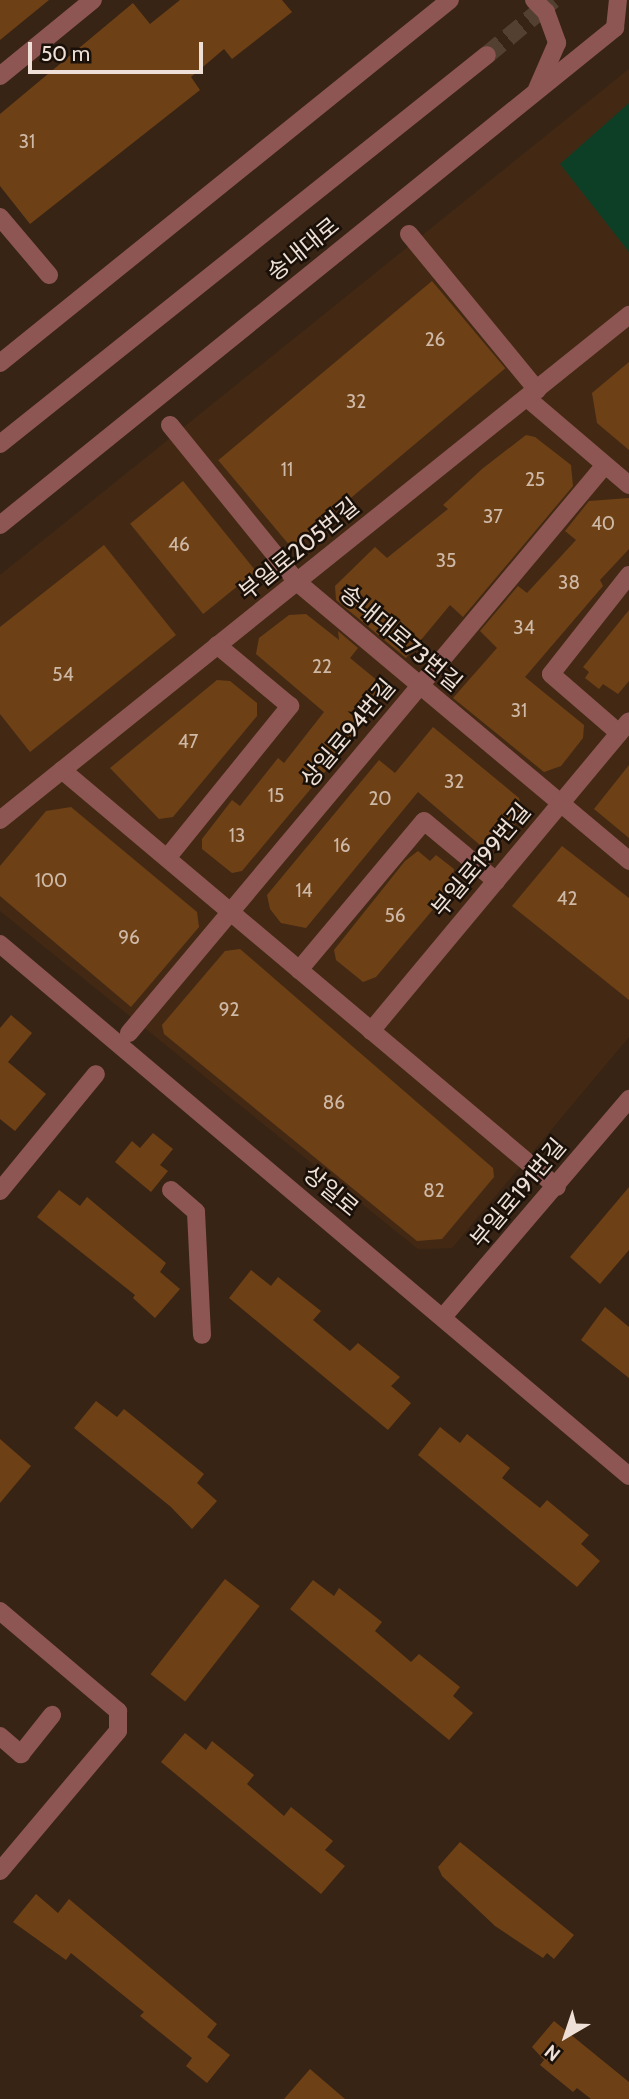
<!DOCTYPE html>
<meta charset="utf-8">
<style>
body{margin:0}
#map{position:relative;width:629px;height:2099px;overflow:hidden;background:#382414;font-family:Cabin,"Noto Sans KR",sans-serif}
div>[style]{position:absolute}
[style*='--x']{left:calc(var(--x)*1px);top:calc(var(--y)*1px);width:calc(var(--w)*1px);rotate:calc(var(--a)*1deg)}
.built>*{inset:0;background:#432914}
.green>*{inset:0;background:#0d3f27}
.building>*{inset:0;background:#6e4016;transform-origin:0 0}
.tertiary-tunnel>*{height:18px;margin-top:-9px;transform-origin:0;background:repeating-linear-gradient(90deg,#534031 0 18px,transparent 0 27px)}
.pedestrian>*{height:18px;margin:-9px;padding:0 9px;transform-origin:9px;border-radius:9px;background:#8d5653}
.minor>*{height:18px;margin:-9px;padding:0 9px;transform-origin:9px;border-radius:9px;background:#8d5653}
.tertiary>*{height:18px;margin:-9px;padding:0 9px;transform-origin:9px;border-radius:9px;background:#8d5653}
span{translate:-50% -50%;white-space:nowrap;text-align:center;line-height:1.15;-webkit-text-stroke:5px #191009;paint-order:stroke}
.number-label{font-size:19px;color:#ceb8a6}
.number-label span{-webkit-text-stroke-width:0}
.street-label{font-size:23px;color:#eee0d6}
.north{position:absolute;left:531px;top:2001px;width:70px;height:70px;-webkit-text-stroke:5px #191009;paint-order:stroke;rotate:219deg;font-size:19px;font-weight:700;line-height:28px;text-align:center;color:#eee0d6}
.north::after{content:'';display:block;margin:auto;width:24px;height:32px;background:#eee0d6;clip-path:polygon(50% 0,100% 100%,50% 72%,0 100%)}
.scale{position:absolute;left:28px;top:42px;width:175px;height:32px;box-sizing:border-box;border:4px solid #eee0d6;border-top:0;padding-left:9px;font-size:21px;line-height:24px;white-space:nowrap;color:#eee0d6;-webkit-text-stroke:5px #191009;paint-order:stroke}
</style>
<div id="map">
<div class="built">
<div style="clip-path:polygon(629px 69px,629px 1037px,452px 1248px,418px 1249px,0 911px,0 575px)"></div>
</div>
<div class="green">
<div style="clip-path:polygon(629px 103px,629px 252px,560px 164px)"></div>
</div>
<div class="building">
<div style="clip-path:polygon(0 0,49px 0,0 40px)"></div>
<div style="clip-path:polygon(180px 0,282px 0,292px 12px,232px 59px,224px 49px,191px 77px,200px 90px,30px 224px,0 186px,0 114px,133px 3px,150px 24px)"></div>
<div style="left:432px;top:281px;width:114px;height:279px;rotate:50deg"></div>
<div style="clip-path:polygon(629px 362px,629px 450px,597px 423px,592px 393px)"></div>
<div style="clip-path:polygon(526px 435px,535px 437px,571px 465px,573px 486px,463px 617px,450px 605px,406px 658px,336px 600px,335px 586px,375px 547px,387px 558px,448px 509px,443px 505px,482px 469px)"></div>
<div style="left:183px;top:481px;width:116px;height:68px;rotate:51deg"></div>
<div style="clip-path:polygon(629px 498px,629px 549px,600px 580px,603px 586px,525px 677px,584px 725px,583px 738px,561px 766px,544px 772px,453px 698px,497px 648px,480px 631px,518px 586px,527px 593px,576px 540px,565px 531px,589px 501px)"></div>
<div style="clip-path:polygon(104px 545px,176px 635px,30px 752px,0 714px,0 627px)"></div>
<div style="clip-path:polygon(629px 610px,629px 681px,618px 694px,603px 684px,599px 689px,585px 678px,589px 672px,583px 667px)"></div>
<div style="clip-path:polygon(306px 614px,339px 640px,338px 631px,358px 648px,350px 658px,384px 686px,347px 731px,354px 737px,242px 871px,232px 873px,202px 849px,202px 839px,232px 800px,240px 806px,278px 758px,284px 763px,324px 712px,256px 654px,259px 638px,289px 615px)"></div>
<div style="clip-path:polygon(217px 680px,230px 681px,257px 703px,257px 716px,173px 817px,159px 819px,110px 768px)"></div>
<div style="clip-path:polygon(433px 727px,519px 798px,523px 814px,501px 842px,480px 845px,418px 792px,306px 928px,281px 923px,270px 909px,267px 895px,379px 760px,395px 773px)"></div>
<div style="clip-path:polygon(629px 765px,629px 838px,594px 809px)"></div>
<div style="clip-path:polygon(71px 807px,197px 912px,199px 927px,131px 1007px,0 896px,0 866px,46px 811px)"></div>
<div style="clip-path:polygon(562px 846px,629px 898px,629px 1000px,512px 906px)"></div>
<div style="clip-path:polygon(418px 851px,430px 861px,436px 855px,454px 869px,452px 887px,376px 977px,363px 982px,336px 960px,334px 950px,405px 861px)"></div>
<div style="clip-path:polygon(240px 949px,493px 1168px,494px 1177px,442px 1239px,417px 1241px,164px 1034px,162px 1025px,225px 951px)"></div>
<div style="clip-path:polygon(11px 1015px,32px 1033px,8px 1062px,46px 1094px,15px 1131px,0 1119px,0 1028px)"></div>
<div style="clip-path:polygon(153px 1133px,173px 1149px,160px 1165px,168px 1171px,151px 1192px,115px 1162px,132px 1141px,140px 1148px)"></div>
<div style="clip-path:polygon(629px 1187px,629px 1250px,600px 1284px,570px 1257px)"></div>
<div style="clip-path:polygon(59px 1190px,80px 1206px,87px 1197px,166px 1263px,160px 1272px,180px 1289px,155px 1318px,133px 1298px,135px 1295px,37px 1217px)"></div>
<div style="clip-path:polygon(251px 1270px,271px 1286px,278px 1277px,321px 1311px,313px 1320px,350px 1351px,358px 1343px,400px 1377px,391px 1386px,411px 1403px,388px 1430px,229px 1298px)"></div>
<div style="clip-path:polygon(605px 1307px,629px 1327px,629px 1378px,581px 1340px)"></div>
<div style="clip-path:polygon(96px 1401px,117px 1417px,124px 1409px,204px 1474px,197px 1483px,217px 1501px,192px 1529px,171px 1507px,74px 1428px)"></div>
<div style="clip-path:polygon(440px 1427px,460px 1443px,467px 1434px,510px 1468px,502px 1478px,540px 1508px,547px 1500px,589px 1535px,581px 1544px,600px 1561px,577px 1587px,418px 1455px)"></div>
<div style="clip-path:polygon(0 1439px,31px 1466px,0 1503px)"></div>
<div style="left:225px;top:1579px;width:44px;height:121px;rotate:38deg"></div>
<div style="clip-path:polygon(313px 1580px,334px 1596px,339px 1588px,382px 1622px,375px 1631px,411px 1662px,419px 1654px,460px 1687px,453px 1696px,473px 1713px,449px 1740px,290px 1609px)"></div>
<div style="clip-path:polygon(185px 1733px,206px 1750px,212px 1741px,254px 1775px,247px 1784px,284px 1816px,291px 1807px,333px 1841px,325px 1850px,345px 1866px,321px 1894px,161px 1762px)"></div>
<div style="clip-path:polygon(460px 1842px,574px 1935px,554px 1959px,547px 1953px,543px 1958px,495px 1926px,442px 1876px,438px 1867px)"></div>
<div style="clip-path:polygon(36px 1894px,58px 1913px,69px 1899px,217px 2024px,207px 2037px,230px 2055px,207px 2083px,186px 2066px,192px 2058px,140px 2016px,144px 2012px,71px 1953px,66px 1960px,13px 1922px)"></div>
<div style="clip-path:polygon(554px 2021px,629px 2082px,629px 2099px,591px 2099px,577px 2088px,573px 2092px,540px 2065px,544px 2060px,532px 2047px)"></div>
<div style="clip-path:polygon(310px 2069px,345px 2099px,284px 2099px)"></div>
</div>
<div class="tertiary-tunnel">
<div style="--x:487;--y:55;--w:86;--a:-39.8"></div>
</div>
<div class="pedestrian">
<div style="--x:0;--y:217;--w:76;--a:49.8"></div>
<div style="--x:409;--y:234;--w:202;--a:50.6"></div>
<div style="--x:170;--y:425;--w:202;--a:51"></div>
<div style="--x:297;--y:582;--w:434;--a:40"></div>
<div style="--x:129;--y:1033;--w:741;--a:-50.04"></div>
<div style="--x:0;--y:1191;--w:151;--a:-50.6"></div>
<div style="--x:0;--y:1611;--w:155;--a:40.3"></div>
<div style="--x:118;--y:1711;--w:20;--a:90"></div>
<div style="--x:118;--y:1731;--w:183;--a:130.1"></div>
</div>
<div class="minor">
<div style="--x:0;--y:76;--w:120;--a:-39.3"></div>
<div style="--x:527;--y:398;--w:134;--a:40.5"></div>
<div style="--x:619;--y:733;--w:90;--a:-139.1"></div>
<div style="--x:551;--y:674;--w:126;--a:-51.8"></div>
<div style="--x:62;--y:770;--w:647;--a:40.11"></div>
<div style="--x:0;--y:820;--w:807;--a:-38.76"></div>
<div style="--x:167;--y:858;--w:196;--a:-51"></div>
<div style="--x:290;--y:706;--w:95;--a:-140.1"></div>
<div style="--x:299;--y:970;--w:194;--a:-50"></div>
<div style="--x:424;--y:821;--w:94;--a:39.8"></div>
<div style="--x:371;--y:1031;--w:403;--a:-50.2"></div>
<div style="--x:171;--y:1190;--w:33;--a:41"></div>
<div style="--x:196;--y:1212;--w:123;--a:87.2"></div>
<div style="--x:443;--y:1317;--w:287;--a:-49.5"></div>
<div style="--x:0;--y:1736;--w:28;--a:41"></div>
<div style="--x:21;--y:1754;--w:50;--a:-51.5"></div>
</div>
<div class="tertiary">
<div style="--x:534;--y:0;--w:17;--a:45"></div>
<div style="--x:546;--y:12;--w:33;--a:70"></div>
<div style="--x:557;--y:43;--w:50;--a:113.5"></div>
<div style="--x:0;--y:363;--w:578;--a:-38.89"></div>
<div style="--x:0;--y:444;--w:623;--a:-38.62"></div>
<div style="--x:0;--y:525;--w:791;--a:-38.94"></div>
<div style="--x:615;--y:28;--w:28;--a:-84"></div>
<div style="--x:0;--y:944;--w:824;--a:40.22"></div>
</div>
<div class="number-label">
<span style="left:27px;top:142px">31</span>
<span style="left:435px;top:340px">26</span>
<span style="left:356px;top:402px">32</span>
<span style="left:287px;top:470px">11</span>
<span style="left:535px;top:480px">25</span>
<span style="left:493px;top:517px">37</span>
<span style="left:603px;top:524px">40</span>
<span style="left:179px;top:545px">46</span>
<span style="left:446px;top:561px">35</span>
<span style="left:569px;top:583px">38</span>
<span style="left:524px;top:628px">34</span>
<span style="left:322px;top:667px">22</span>
<span style="left:63px;top:675px">54</span>
<span style="left:519px;top:711px">31</span>
<span style="left:188px;top:742px">47</span>
<span style="left:454px;top:782px">32</span>
<span style="left:276px;top:796px">15</span>
<span style="left:380px;top:799px">20</span>
<span style="left:237px;top:836px">13</span>
<span style="left:342px;top:846px">16</span>
<span style="left:51px;top:881px">100</span>
<span style="left:304px;top:891px">14</span>
<span style="left:567px;top:899px">42</span>
<span style="left:395px;top:916px">56</span>
<span style="left:129px;top:938px">96</span>
<span style="left:229px;top:1010px">92</span>
<span style="left:334px;top:1103px">86</span>
<span style="left:434px;top:1191px">82</span>
</div>
<div class="street-label">
<span style="left:303px;top:249px;rotate:-39deg">송내대로</span>
<span style="left:299px;top:549px;rotate:-39deg">부일로205번길</span>
<span style="left:401px;top:638px;rotate:40deg">송내대로73번길</span>
<span style="left:348px;top:733px;rotate:-50deg">상일로94번길</span>
<span style="left:481px;top:860px;rotate:-50deg">부일로199번길</span>
<span style="left:331px;top:1191px;rotate:40deg">상일로</span>
<span style="left:518px;top:1193px;rotate:-50deg">부일로191번길</span>
</div>
<div class="north">N</div>
<div class="scale">50 m</div>
</div>
